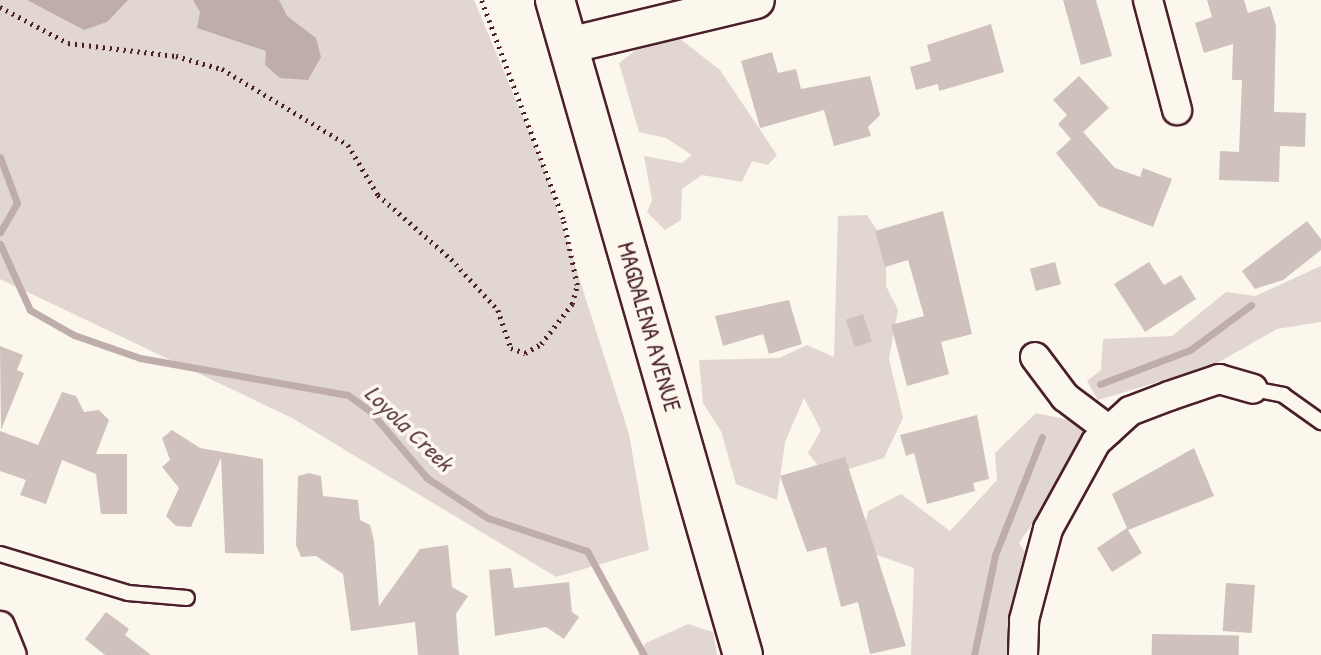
<!DOCTYPE html>
<style>
body{margin:0}
#map{position:relative;width:1321px;height:655px;overflow:hidden;background:#fbf7ec;font-family:"Patrick Hand",sans-serif}
div>[style]{position:absolute}
[style*='--x']{left:calc(var(--x)*1px);top:calc(var(--y)*1px);width:calc(var(--w)*1px);rotate:calc(var(--a)*1deg)}
.green>*{inset:0;background:#e2d7d0}
.water>*{inset:0;background:#bfadaa}
.stream>*{height:7px;margin:-3.5px;padding:0 3.5px;transform-origin:3.5px;border-radius:3.5px;background:#bfadaa}
.building>*{inset:0;background:#cfc2bc;transform-origin:0 0}
.path>*{height:4.5px;margin-top:-2.25px;transform-origin:0;background:repeating-linear-gradient(90deg,#4a1f2b 0 2px,transparent 0 7px)}
.roads{filter:drop-shadow(2px 0 #4a1f2b) drop-shadow(-2px 0 #4a1f2b) drop-shadow(0 2px #4a1f2b) drop-shadow(0 -2px #4a1f2b)}
.service>*{height:14px;margin:-7px;padding:0 7px;transform-origin:7px;border-radius:7px;background:#fbf7ec}
.minor>*{height:28px;margin:-14px;padding:0 14px;transform-origin:14px;border-radius:14px;background:#fbf7ec}
.tertiary>*{height:35px;margin:-17.5px;padding:0 17.5px;transform-origin:17.5px;border-radius:17.5px;background:#fbf7ec}
.secondary>*{height:38px;margin:-19px;padding:0 19px;transform-origin:19px;border-radius:19px;background:#fbf7ec}
span{translate:-50% -50%;white-space:nowrap;text-align:center;line-height:1.15;-webkit-text-stroke:7px #fbf7ec;paint-order:stroke}
.street-label{font-size:23px;color:#4a1f2b}
.water-label{font-size:24px;color:#6d4a51;font-style:italic}
</style>
<div id="map">
<div class="green">
<div style="clip-path:polygon(0 0,474px 0,543px 165px,629px 434px,649px 550px,556px 577px,292px 418px,0 279px)"></div>
<div style="clip-path:polygon(679px 38px,720px 70px,777px 155px,768px 165px,752px 161px,742px 182px,702px 175px,682px 189px,681px 220px,665px 230px,647px 212px,652px 200px,644px 156px,682px 163px,692px 155px,666px 138px,639px 132px,619px 63px,636px 50px)"></div>
<div style="clip-path:polygon(867px 215px,886px 244px,886px 286px,898px 310px,889px 359px,903px 418px,884px 458px,826px 476px,808px 453px,821px 430px,804px 398px,785px 442px,777px 500px,736px 484px,721px 431px,703px 403px,699px 360px,779px 358px,807px 345px,834px 357px,838px 216px)"></div>
<div style="clip-path:polygon(1321px 266px,1321px 322px,1277px 329px,1212px 366px,1098px 400px,1087px 381px,1101px 370px,1103px 339px,1172px 336px,1226px 292px,1255px 296px)"></div>
<div style="clip-path:polygon(1036px 413px,1088px 424px,1089px 466px,1052px 495px,1019px 543px,1036px 568px,1009px 655px,911px 655px,914px 568px,860px 549px,868px 511px,901px 494px,950px 531px,997px 480px,995px 453px)"></div>
<div style="clip-path:polygon(688px 624px,713px 632px,717px 655px,638px 655px,646px 643px)"></div>
</div>
<div class="water">
<div style="clip-path:polygon(27px 0,128px 0,107px 22px,84px 30px)"></div>
<div style="clip-path:polygon(193px 0,279px 0,287px 16px,316px 38px,321px 57px,308px 80px,280px 78px,265px 65px,266px 51px,197px 28px,200px 12px)"></div>
</div>
<div class="stream">
<div style="--x:0;--y:157;--w:49;--a:69.7"></div>
<div style="--x:17;--y:203;--w:34;--a:120"></div>
<div style="--x:0;--y:244;--w:72;--a:65.6"></div>
<div style="--x:30;--y:310;--w:51;--a:29.6"></div>
<div style="--x:74;--y:335;--w:70;--a:19.2"></div>
<div style="--x:140;--y:358;--w:211;--a:10.1"></div>
<div style="--x:348;--y:395;--w:27;--a:36"></div>
<div style="--x:370;--y:411;--w:88;--a:49.6"></div>
<div style="--x:427;--y:478;--w:73;--a:33.3"></div>
<div style="--x:488;--y:518;--w:104;--a:18.4"></div>
<div style="--x:587;--y:551;--w:119;--a:61.3"></div>
<div style="--x:1100;--y:384;--w:96;--a:-20.7"></div>
<div style="--x:1190;--y:350;--w:76;--a:-36.4"></div>
<div style="--x:974;--y:655;--w:102;--a:-78.1"></div>
<div style="--x:995;--y:555;--w:127;--a:-68.3"></div>
</div>
<div class="building">
<div style="clip-path:polygon(1063px 0,1096px 0,1112px 56px,1081px 65px)"></div>
<div style="clip-path:polygon(1207px 0,1244px 0,1248px 13px,1270px 6px,1276px 26px,1274px 112px,1306px 113px,1305px 147px,1280px 146px,1279px 182px,1219px 180px,1220px 151px,1239px 152px,1242px 80px,1232px 80px,1233px 44px,1204px 53px,1195px 23px,1212px 17px)"></div>
<div style="clip-path:polygon(991px 24px,1004px 72px,939px 91px,938px 84px,916px 90px,910px 67px,931px 61px,927px 45px)"></div>
<div style="clip-path:polygon(772px 52px,778px 73px,796px 69px,801px 89px,870px 76px,880px 115px,868px 127px,871px 136px,834px 146px,824px 110px,760px 128px,741px 61px)"></div>
<div style="clip-path:polygon(1079px 76px,1109px 108px,1083px 132px,1115px 168px,1140px 177px,1143px 168px,1172px 179px,1153px 227px,1099px 206px,1056px 153px,1071px 139px,1058px 124px,1067px 115px,1053px 100px)"></div>
<div style="clip-path:polygon(943px 211px,972px 334px,941px 342px,949px 374px,907px 386px,891px 325px,924px 316px,908px 260px,885px 267px,875px 231px)"></div>
<div style="clip-path:polygon(1307px 221px,1321px 239px,1321px 250px,1283px 280px,1255px 289px,1242px 271px)"></div>
<div style="left:1055px;top:262px;width:23px;height:26px;rotate:75deg"></div>
<div style="clip-path:polygon(1149px 262px,1164px 285px,1181px 275px,1196px 299px,1145px 332px,1114px 284px)"></div>
<div style="clip-path:polygon(789px 300px,802px 344px,769px 354px,763px 334px,723px 346px,715px 316px)"></div>
<div style="left:863px;top:314px;width:29px;height:18px;rotate:72deg"></div>
<div style="clip-path:polygon(0 346px,23px 355px,17px 370px,24px 373px,1px 430px)"></div>
<div style="clip-path:polygon(62px 392px,76px 396px,84px 412px,99px 410px,109px 420px,96px 454px,127px 454px,127px 514px,101px 514px,96px 474px,62px 460px,46px 504px,20px 495px,26px 480px,0 471px,0 431px,38px 445px)"></div>
<div style="clip-path:polygon(977px 415px,989px 479px,973px 483px,975px 491px,927px 504px,914px 453px,906px 456px,900px 435px)"></div>
<div style="clip-path:polygon(172px 430px,200px 448px,263px 459px,264px 554px,225px 553px,221px 458px,191px 527px,176px 526px,166px 516px,179px 488px,162px 467px,170px 460px,162px 438px)"></div>
<div style="clip-path:polygon(1194px 448px,1214px 496px,1128px 530px,1142px 553px,1112px 572px,1097px 548px,1127px 528px,1112px 494px)"></div>
<div style="clip-path:polygon(845px 457px,906px 646px,870px 654px,858px 602px,841px 607px,826px 547px,807px 552px,780px 476px)"></div>
<div style="clip-path:polygon(309px 473px,321px 476px,323px 496px,358px 500px,360px 520px,370px 525px,374px 541px,379px 606px,420px 549px,448px 545px,452px 587px,468px 596px,456px 614px,459px 655px,418px 655px,415px 622px,351px 631px,343px 574px,316px 556px,301px 557px,296px 545px,298px 476px)"></div>
<div style="clip-path:polygon(511px 568px,514px 588px,569px 582px,572px 612px,579px 617px,564px 639px,546px 627px,495px 636px,489px 570px)"></div>
<div style="left:1226px;top:583px;width:29px;height:48px;rotate:4deg"></div>
<div style="clip-path:polygon(106px 612px,129px 629px,125px 635px,151px 655px,105px 655px,85px 639px)"></div>
<div style="left:1152px;top:634px;width:87px;height:21px;rotate:1deg"></div>
</div>
<div class="path">
<div style="--x:0;--y:7;--w:77;--a:27.9"></div>
<div style="--x:68;--y:43;--w:109;--a:6.9"></div>
<div style="--x:176;--y:56;--w:48;--a:15.8"></div>
<div style="--x:222;--y:69;--w:147;--a:31.1"></div>
<div style="--x:348;--y:145;--w:58;--a:59"></div>
<div style="--x:378;--y:195;--w:97;--a:41.2"></div>
<div style="--x:451;--y:259;--w:69;--a:47.3"></div>
<div style="--x:498;--y:310;--w:40;--a:71.1"></div>
<div style="--x:511;--y:348;--w:15;--a:20"></div>
<div style="--x:525;--y:353;--w:18;--a:-29"></div>
<div style="--x:541;--y:344;--w:51;--a:-52.2"></div>
<div style="--x:572;--y:304;--w:20;--a:-75"></div>
<div style="--x:577;--y:285;--w:67;--a:-102"></div>
<div style="--x:563;--y:219;--w:234;--a:-110.5"></div>
</div>
<div class="roads">
<div class="service">
<div style="--x:1253;--y:389;--w:31;--a:11"></div>
<div style="--x:1283;--y:395;--w:47;--a:35.4"></div>
<div style="--x:0;--y:554;--w:134;--a:16.9"></div>
<div style="--x:128;--y:593;--w:59;--a:4.8"></div>
</div>
<div class="minor">
<div style="--x:1148;--y:0;--w:114;--a:75.2"></div>
<div style="--x:1035;--y:357;--w:50;--a:53.1"></div>
<div style="--x:1065;--y:397;--w:55;--a:36.9"></div>
<div style="--x:0;--y:626;--w:31;--a:68"></div>
<div style="--x:1023;--y:655;--w:35;--a:-88"></div>
<div style="--x:1024;--y:620;--w:94;--a:-75.2"></div>
<div style="--x:1048;--y:529;--w:99;--a:-61.1"></div>
<div style="--x:1096;--y:442;--w:46;--a:-42.4"></div>
<div style="--x:1130;--y:411;--w:42;--a:-21"></div>
<div style="--x:1169;--y:396;--w:53;--a:-18.8"></div>
<div style="--x:1219;--y:379;--w:35;--a:16"></div>
</div>
<div class="tertiary">
<div style="--x:568;--y:45;--w:193;--a:-13.5"></div>
</div>
<div class="secondary">
<div style="--x:555;--y:0;--w:681;--a:73.99"></div>
</div>
</div>
<div class="street-label">
<span style="left:649px;top:327px;rotate:74deg">MAGDALENA AVENUE</span>
</div>
<div class="water-label">
<span style="left:409px;top:428px;rotate:44deg">Loyola Creek</span>
</div>
</div>
